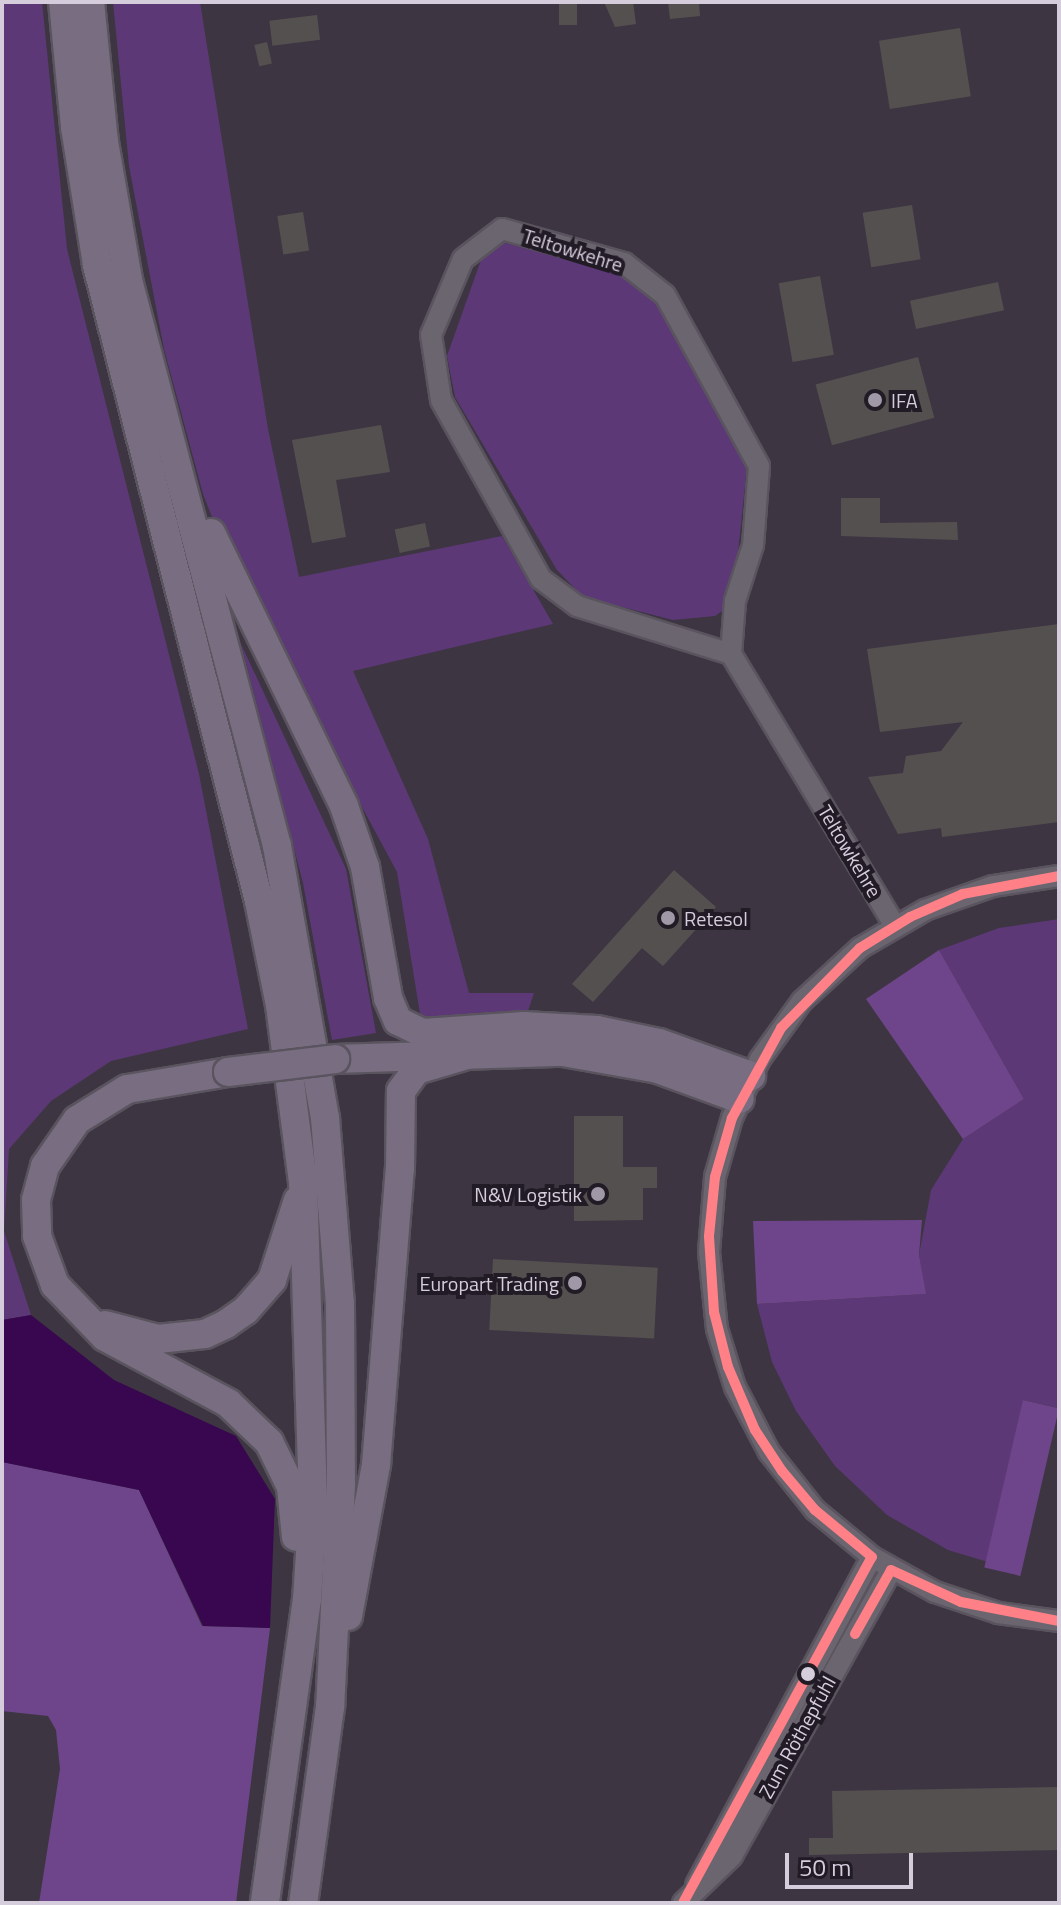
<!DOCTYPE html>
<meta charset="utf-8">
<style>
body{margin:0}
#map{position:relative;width:1061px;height:1905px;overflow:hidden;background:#3d3642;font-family:"Titillium Web",sans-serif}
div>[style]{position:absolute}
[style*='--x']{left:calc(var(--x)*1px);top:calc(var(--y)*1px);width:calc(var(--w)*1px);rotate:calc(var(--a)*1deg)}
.green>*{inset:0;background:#5d3876}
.forest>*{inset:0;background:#6e458a;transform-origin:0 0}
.water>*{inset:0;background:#380750}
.building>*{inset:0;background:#555050;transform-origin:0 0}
.roads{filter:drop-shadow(2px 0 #5a545f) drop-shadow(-2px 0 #5a545f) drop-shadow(0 2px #5a545f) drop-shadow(0 -2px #5a545f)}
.minor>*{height:20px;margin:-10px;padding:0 10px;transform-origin:10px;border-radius:10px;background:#6b656f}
.highway>*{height:28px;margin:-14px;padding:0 14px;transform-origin:14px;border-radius:14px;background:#796e81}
.bridges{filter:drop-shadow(2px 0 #5a545f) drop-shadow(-2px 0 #5a545f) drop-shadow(0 2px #5a545f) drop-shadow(0 -2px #5a545f)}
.highway-bridge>*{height:28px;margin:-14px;padding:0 14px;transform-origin:14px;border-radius:14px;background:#796e81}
.bus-1>*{height:10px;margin:-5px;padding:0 5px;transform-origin:5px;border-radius:5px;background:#ff8087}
.dots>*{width:22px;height:22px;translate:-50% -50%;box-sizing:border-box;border:4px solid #211b26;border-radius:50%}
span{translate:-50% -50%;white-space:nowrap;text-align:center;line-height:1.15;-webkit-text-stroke:8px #211b26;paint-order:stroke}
.street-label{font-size:20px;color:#d6cddc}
.poi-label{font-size:20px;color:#d6cddc}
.left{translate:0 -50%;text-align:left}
.right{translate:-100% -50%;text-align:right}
.frame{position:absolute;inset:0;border:4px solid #d6cddc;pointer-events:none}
.scale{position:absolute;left:785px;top:1853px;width:128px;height:36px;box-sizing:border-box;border:4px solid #d6cddc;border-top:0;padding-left:10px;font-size:24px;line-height:28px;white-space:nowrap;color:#d6cddc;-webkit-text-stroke:6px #211b26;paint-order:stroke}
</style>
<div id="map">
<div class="green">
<div style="clip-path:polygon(2px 2px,42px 2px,67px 249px,199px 774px,248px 1029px,111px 1061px,51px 1101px,9px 1149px,4px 1231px,31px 1315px,2px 1320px)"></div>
<div style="clip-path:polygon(113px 2px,200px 2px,268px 429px,299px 577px,502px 536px,553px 624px,353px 671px,428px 839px,469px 993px,534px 993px,527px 1014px,422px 1026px,397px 872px,228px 558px,203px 494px,164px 349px,129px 166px)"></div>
<div style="clip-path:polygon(501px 242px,625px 275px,652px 294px,668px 321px,747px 467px,735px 581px,725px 609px,715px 616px,673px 620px,583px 597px,557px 570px,455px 397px,447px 356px,481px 260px)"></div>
<div style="clip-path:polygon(241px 644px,346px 869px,376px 1033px,332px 1040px,303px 883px)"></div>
<div style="clip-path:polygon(1059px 919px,1059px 1408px,1023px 1400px,1021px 1572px,948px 1550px,887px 1515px,835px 1466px,796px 1411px,772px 1362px,757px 1304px,925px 1294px,919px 1255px,931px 1190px,963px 1139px,1024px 1099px,939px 950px,999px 928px)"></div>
</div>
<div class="forest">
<div style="clip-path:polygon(939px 950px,1024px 1099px,963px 1139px,866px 999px)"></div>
<div style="clip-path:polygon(922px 1220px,919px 1255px,926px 1294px,757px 1304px,753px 1221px)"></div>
<div style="left:1023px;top:1400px;width:37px;height:172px;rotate:13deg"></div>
<div style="clip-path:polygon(2px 1462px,139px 1490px,202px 1626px,270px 1628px,236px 1903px,39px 1903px,60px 1769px,56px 1730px,48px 1716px,2px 1711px)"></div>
</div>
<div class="water">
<div style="clip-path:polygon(31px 1315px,114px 1380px,236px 1436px,275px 1499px,270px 1628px,203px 1626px,139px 1490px,2px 1462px,2px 1320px)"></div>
</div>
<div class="building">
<div style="left:559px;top:2px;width:18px;height:23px"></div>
<div style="clip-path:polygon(604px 2px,633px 2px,636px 24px,615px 27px)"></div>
<div style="clip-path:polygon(668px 2px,699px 2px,700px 16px,670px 19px)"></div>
<div style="left:317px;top:15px;width:25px;height:48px;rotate:83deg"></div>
<div style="left:960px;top:28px;width:69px;height:82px;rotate:81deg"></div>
<div style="left:267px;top:42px;width:22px;height:13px;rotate:77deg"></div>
<div style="left:912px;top:205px;width:55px;height:50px;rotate:81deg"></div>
<div style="left:303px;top:212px;width:39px;height:26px;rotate:81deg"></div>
<div style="left:820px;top:276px;width:80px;height:42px;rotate:80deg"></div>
<div style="left:998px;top:282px;width:29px;height:90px;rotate:78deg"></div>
<div style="left:918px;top:357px;width:63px;height:106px;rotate:75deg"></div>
<div style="clip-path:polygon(381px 425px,390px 472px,336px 480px,346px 537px,312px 543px,292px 440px)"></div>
<div style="clip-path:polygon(841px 498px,880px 498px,880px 523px,957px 522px,958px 540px,841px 536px)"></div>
<div style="left:425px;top:523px;width:24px;height:31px;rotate:78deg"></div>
<div style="clip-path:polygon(1059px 624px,1059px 822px,942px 837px,941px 828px,898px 834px,868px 777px,903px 773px,906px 756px,941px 751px,963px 722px,880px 732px,867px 649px)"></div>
<div style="clip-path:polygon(674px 870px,716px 907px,663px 966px,642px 948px,593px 1002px,572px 984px)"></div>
<div style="clip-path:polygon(574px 1116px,623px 1116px,623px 1167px,657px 1167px,657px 1188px,643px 1188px,643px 1220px,574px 1221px)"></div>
<div style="left:493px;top:1259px;width:165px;height:71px;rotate:3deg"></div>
<div style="clip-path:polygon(1059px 1787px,1059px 1850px,809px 1855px,809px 1838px,833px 1838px,832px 1791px)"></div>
</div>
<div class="roads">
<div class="minor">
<div style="--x:731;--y:654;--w:161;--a:-162.7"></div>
<div style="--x:577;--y:606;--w:45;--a:-143.1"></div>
<div style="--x:541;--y:579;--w:205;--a:-119.2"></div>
<div style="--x:441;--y:400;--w:66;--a:-98.7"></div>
<div style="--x:431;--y:335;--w:82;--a:-67.2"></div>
<div style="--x:463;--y:259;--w:49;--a:-37.6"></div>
<div style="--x:502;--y:229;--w:127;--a:15.6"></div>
<div style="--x:624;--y:263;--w:52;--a:38"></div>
<div style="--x:665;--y:295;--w:195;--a:61.2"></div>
<div style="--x:759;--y:466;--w:79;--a:94.3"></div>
<div style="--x:753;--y:545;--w:59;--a:107.8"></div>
<div style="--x:735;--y:601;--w:53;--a:94.3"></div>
<div style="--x:731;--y:654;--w:318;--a:58.9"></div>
<div style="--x:1059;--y:876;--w:67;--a:171.4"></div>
<div style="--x:993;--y:886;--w:72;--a:160.6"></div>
<div style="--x:925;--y:910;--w:75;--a:149.7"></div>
<div style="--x:860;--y:948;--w:79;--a:137.6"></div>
<div style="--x:802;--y:1001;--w:72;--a:125.9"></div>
<div style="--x:760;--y:1059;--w:65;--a:115.4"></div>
<div style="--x:732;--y:1118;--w:61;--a:106.1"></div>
<div style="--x:715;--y:1177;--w:75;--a:94.6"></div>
<div style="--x:709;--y:1252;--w:77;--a:84.1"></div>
<div style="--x:717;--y:1329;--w:61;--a:72.8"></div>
<div style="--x:735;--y:1387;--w:73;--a:62.4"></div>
<div style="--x:769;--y:1452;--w:74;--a:51.6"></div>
<div style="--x:815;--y:1510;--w:74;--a:39.5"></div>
<div style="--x:872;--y:1557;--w:72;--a:29.1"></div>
<div style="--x:935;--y:1592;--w:66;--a:18.4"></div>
<div style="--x:998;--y:1613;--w:62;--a:7.5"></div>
<div style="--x:696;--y:1885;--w:372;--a:-61.8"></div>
<div style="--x:683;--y:1903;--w:68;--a:-43.8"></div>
<div style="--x:732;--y:1856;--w:327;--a:-60.9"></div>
</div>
<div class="highway">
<div style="--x:63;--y:2;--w:126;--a:84.5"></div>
<div style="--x:75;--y:127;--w:140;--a:80.9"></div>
<div style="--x:97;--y:265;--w:656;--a:75.71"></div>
<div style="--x:259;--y:901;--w:106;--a:78.6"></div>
<div style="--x:280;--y:1005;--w:177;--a:82.6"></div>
<div style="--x:303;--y:1181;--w:326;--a:88.2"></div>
<div style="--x:313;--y:1507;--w:92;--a:93.7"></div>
<div style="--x:307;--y:1599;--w:307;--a:97.9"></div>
<div style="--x:90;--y:2;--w:141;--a:84.3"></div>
<div style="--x:104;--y:142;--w:140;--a:80.1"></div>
<div style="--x:128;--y:280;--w:585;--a:75.25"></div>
<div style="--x:277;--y:846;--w:276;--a:80"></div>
<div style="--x:325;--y:1118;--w:186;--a:85.4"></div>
<div style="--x:340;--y:1303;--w:182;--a:89.7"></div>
<div style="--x:341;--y:1485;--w:222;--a:92.8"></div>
<div style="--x:330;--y:1707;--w:198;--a:97.8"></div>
<div style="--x:211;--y:533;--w:304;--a:64"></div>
<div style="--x:344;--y:806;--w:65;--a:71"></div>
<div style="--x:365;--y:867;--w:133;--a:80"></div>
<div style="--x:388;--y:998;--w:25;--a:67"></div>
<div style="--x:398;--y:1021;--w:28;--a:26"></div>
<div style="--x:423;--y:1033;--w:101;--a:-4"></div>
<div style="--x:524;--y:1026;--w:73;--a:3.1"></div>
<div style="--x:597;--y:1030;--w:63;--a:11.8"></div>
<div style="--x:659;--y:1043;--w:98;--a:19.7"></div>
<div style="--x:335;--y:1059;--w:228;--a:-1.8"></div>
<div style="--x:563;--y:1052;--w:97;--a:10.1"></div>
<div style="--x:658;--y:1069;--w:87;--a:20.1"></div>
<div style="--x:228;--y:1072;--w:102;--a:170.4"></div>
<div style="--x:127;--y:1089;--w:59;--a:148.2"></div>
<div style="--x:77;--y:1120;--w:56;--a:124.8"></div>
<div style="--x:45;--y:1166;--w:35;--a:105"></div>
<div style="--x:36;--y:1200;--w:36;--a:88"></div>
<div style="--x:37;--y:1236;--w:52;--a:69.8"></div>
<div style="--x:55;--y:1285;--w:72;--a:46.1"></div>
<div style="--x:105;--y:1337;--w:140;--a:28.2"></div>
<div style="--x:228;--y:1403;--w:57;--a:43.6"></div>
<div style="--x:269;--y:1442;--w:50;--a:63.9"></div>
<div style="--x:291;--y:1487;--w:50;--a:84.3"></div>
<div style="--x:105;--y:1325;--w:55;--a:14.8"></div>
<div style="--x:158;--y:1339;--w:47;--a:-6.1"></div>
<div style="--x:205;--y:1334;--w:23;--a:-25"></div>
<div style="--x:226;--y:1324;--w:24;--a:-35"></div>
<div style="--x:246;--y:1310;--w:40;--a:-49"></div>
<div style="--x:272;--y:1280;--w:84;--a:-72"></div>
<div style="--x:348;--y:1616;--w:154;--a:-79.5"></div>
<div style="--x:376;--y:1465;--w:297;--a:-85.4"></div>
<div style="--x:400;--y:1169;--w:78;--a:-89.3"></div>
<div style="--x:401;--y:1091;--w:26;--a:-54"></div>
<div style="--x:416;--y:1070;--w:53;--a:-16.4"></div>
</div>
</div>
<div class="bridges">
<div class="highway-bridge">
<div style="--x:228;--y:1072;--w:108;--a:-6.9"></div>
</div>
</div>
<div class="bus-1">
<div style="--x:855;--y:1634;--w:73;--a:-60.6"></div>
<div style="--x:891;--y:1570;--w:77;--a:24.6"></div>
<div style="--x:961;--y:1602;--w:100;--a:11"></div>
<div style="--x:683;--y:1903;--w:394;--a:-61.4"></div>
<div style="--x:872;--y:1557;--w:74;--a:-140.5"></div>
<div style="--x:815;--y:1510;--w:51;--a:-130.2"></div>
<div style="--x:782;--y:1471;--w:49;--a:-123.4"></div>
<div style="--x:755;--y:1430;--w:69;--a:-113.2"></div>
<div style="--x:728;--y:1367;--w:57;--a:-104.3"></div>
<div style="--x:714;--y:1312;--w:76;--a:-93.8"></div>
<div style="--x:709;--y:1236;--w:59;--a:-84.2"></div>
<div style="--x:715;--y:1177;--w:61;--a:-73.9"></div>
<div style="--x:732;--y:1118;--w:102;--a:-61.4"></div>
<div style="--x:781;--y:1028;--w:112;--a:-45.4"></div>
<div style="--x:860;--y:948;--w:59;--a:-31.8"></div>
<div style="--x:910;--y:917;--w:58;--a:-23.5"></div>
<div style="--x:963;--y:894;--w:98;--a:-10.6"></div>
</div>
<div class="dots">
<div style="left:875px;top:400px;background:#a098a6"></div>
<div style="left:668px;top:918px;background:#a098a6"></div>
<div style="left:598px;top:1194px;background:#a098a6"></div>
<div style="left:575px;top:1283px;background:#a098a6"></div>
<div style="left:808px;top:1674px;background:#d6cddc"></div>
</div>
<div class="street-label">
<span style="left:573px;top:250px;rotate:17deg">Teltowkehre</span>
<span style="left:850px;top:851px;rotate:59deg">Teltowkehre</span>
<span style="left:797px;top:1737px;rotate:-61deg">Zum Röthepfuhl</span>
</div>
<div class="poi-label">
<span class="left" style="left:891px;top:400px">IFA</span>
<span class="left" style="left:684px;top:918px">Retesol</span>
<span class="right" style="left:582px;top:1194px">N&amp;V Logistik</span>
<span class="right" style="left:559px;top:1283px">Europart Trading</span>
</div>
<div class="frame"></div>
<div class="scale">50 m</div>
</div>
